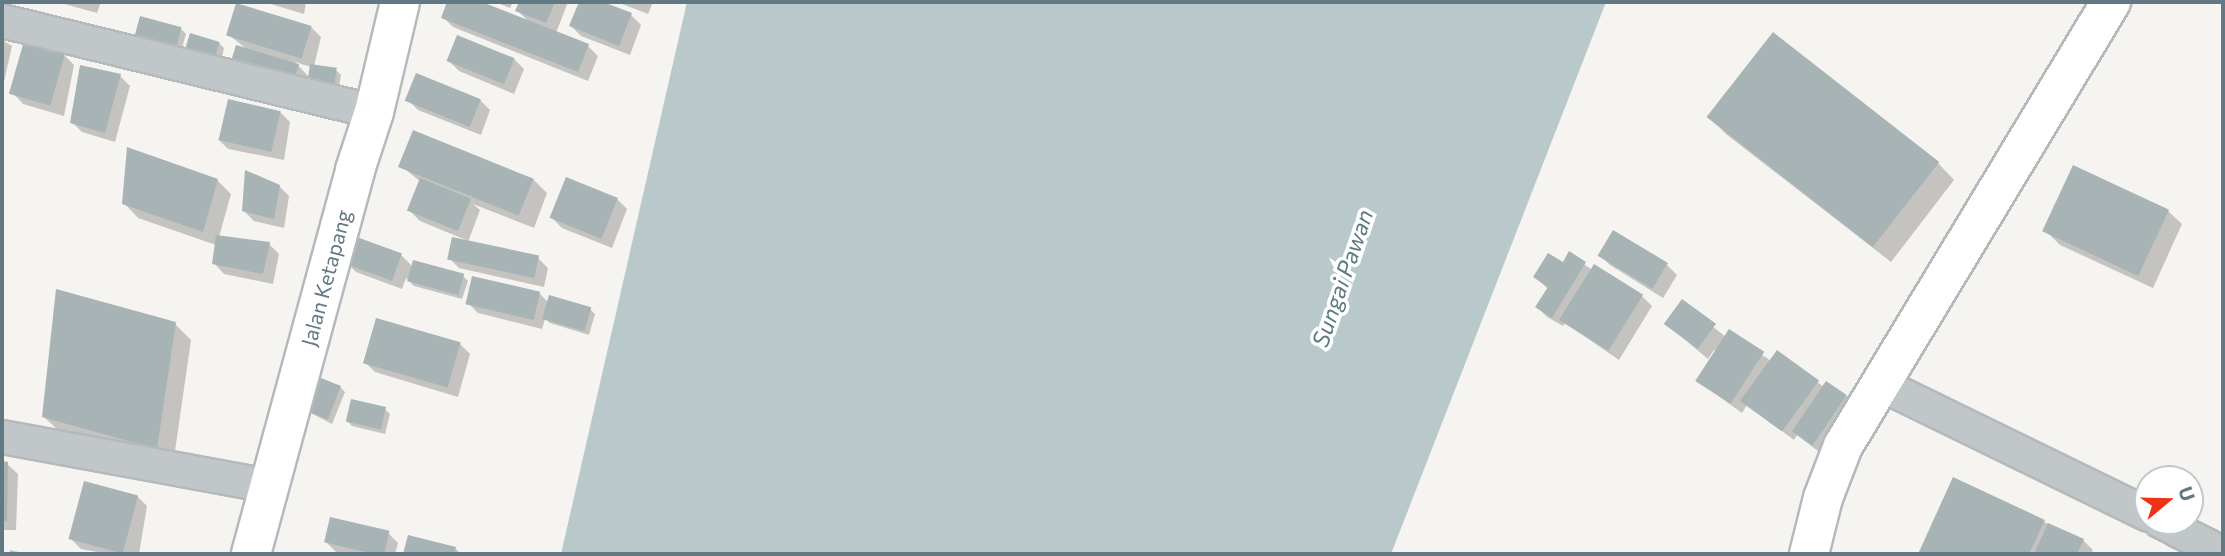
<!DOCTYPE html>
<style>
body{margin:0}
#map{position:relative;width:2225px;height:556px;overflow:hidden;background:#f5f4f0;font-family:Commissioner,sans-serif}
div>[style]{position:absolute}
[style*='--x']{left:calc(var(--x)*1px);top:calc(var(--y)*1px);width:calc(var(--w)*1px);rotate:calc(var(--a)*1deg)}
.water>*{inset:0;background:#b8c8cb}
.shadow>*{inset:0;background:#0003}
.building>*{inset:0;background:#a8b3b6;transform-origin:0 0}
.roads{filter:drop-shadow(2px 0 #b4b9bc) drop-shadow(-2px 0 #b4b9bc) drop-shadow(0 2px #b4b9bc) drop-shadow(0 -2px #b4b9bc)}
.minor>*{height:32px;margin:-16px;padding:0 16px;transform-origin:16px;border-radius:16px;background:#c1c6c8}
.major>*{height:38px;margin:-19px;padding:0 19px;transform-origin:19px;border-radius:19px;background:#fff}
span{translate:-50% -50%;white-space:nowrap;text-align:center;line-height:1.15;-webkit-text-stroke:7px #fff;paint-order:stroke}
.street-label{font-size:21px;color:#627883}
.water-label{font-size:23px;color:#5d7b81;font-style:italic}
.frame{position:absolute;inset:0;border:4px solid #627883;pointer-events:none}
.north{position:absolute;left:2134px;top:465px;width:70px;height:70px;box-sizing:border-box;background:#fff;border:2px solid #c0c9cd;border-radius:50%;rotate:71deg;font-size:19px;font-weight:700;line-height:28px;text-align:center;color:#627883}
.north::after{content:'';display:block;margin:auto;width:24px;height:32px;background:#ed3218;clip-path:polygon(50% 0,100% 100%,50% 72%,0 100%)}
</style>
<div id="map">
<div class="water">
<div style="clip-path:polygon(687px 2px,1606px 2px,1391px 554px,561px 554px)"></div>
</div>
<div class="shadow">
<div style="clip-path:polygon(57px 2px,101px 2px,97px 13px)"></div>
<div style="clip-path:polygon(264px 2px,306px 2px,304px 14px)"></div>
<div style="clip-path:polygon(449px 2px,477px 2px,530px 23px,517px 10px,520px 2px,568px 2px,556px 33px,588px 46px,598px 56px,588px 81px,453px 27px,443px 17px)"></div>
<div style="clip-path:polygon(495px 2px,513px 2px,510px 8px)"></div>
<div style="clip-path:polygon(581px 2px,598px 2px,631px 15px,641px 25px,630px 55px,581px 36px,571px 26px)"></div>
<div style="clip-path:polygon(617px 2px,653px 2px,648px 14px)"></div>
<div style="clip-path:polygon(evenodd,311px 27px,321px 37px,314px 66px,336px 70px,341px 75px,338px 93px,302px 94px,228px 34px,311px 27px,295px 62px,311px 67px,309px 77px,295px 62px)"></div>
<div style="clip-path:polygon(181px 29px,186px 34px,180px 55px,141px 44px)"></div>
<div style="clip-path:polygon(2px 40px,12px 46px,4px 82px,2px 81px)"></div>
<div style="clip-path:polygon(219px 43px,224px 48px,220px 67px,191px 59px)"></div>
<div style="clip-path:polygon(64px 55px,74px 65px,64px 116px,23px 104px,13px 93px)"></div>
<div style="clip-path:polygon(514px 59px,524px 69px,514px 94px,459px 71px,449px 61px)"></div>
<div style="clip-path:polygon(120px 76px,130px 86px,115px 142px,82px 132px,72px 122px)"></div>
<div style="clip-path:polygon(408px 100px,480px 100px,490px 110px,481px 135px,418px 110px)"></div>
<div style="clip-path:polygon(280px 112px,290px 122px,284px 160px,228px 149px,218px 139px)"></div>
<div style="clip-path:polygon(1709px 117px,1938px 163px,1954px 180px,1891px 262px,1726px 134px)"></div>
<div style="clip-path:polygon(401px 166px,533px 179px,547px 193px,534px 228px,473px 204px,480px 210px,468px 242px,538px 258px,548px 268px,544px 287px,459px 268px,449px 258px,466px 240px,420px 221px,410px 211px,421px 182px)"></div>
<div style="clip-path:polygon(217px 180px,231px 194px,219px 237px,269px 244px,279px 254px,273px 284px,224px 274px,214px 263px,216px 245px,138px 218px,124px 203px)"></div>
<div style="clip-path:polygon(279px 186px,289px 196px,284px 228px,254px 221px,244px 211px)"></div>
<div style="clip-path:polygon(617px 199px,627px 209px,612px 248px,562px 228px,552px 218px)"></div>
<div style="clip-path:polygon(2168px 211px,2182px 224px,2153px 288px,2060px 245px,2046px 231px)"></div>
<div style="clip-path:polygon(1614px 232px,1667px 265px,1677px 275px,1663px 298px,1610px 265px,1600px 255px)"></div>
<div style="clip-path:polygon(1569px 253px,1592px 270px,1642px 296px,1652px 306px,1619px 360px,1565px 323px,1563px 326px,1547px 317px,1537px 307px,1548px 289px,1535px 277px,1563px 264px)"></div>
<div style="clip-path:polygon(401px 255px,413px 267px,463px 276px,468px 281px,462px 299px,414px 286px,406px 278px,402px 289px,356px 272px,346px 262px)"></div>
<div style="clip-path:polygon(539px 293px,549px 303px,590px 309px,595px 314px,589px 335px,550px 323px,545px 319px,542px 329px,478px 313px,468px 303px)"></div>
<div style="clip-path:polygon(1682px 302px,1726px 337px,1729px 332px,1771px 361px,1777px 353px,1824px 387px,1846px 396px,1856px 406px,1823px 455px,1797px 435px,1794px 440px,1747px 405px,1742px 413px,1698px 381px,1717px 352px,1714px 350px,1708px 359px,1666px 324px)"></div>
<div style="clip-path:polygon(175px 324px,191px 340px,173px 465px,61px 433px,44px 417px)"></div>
<div style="clip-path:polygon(460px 344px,470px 354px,458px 397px,375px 372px,365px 362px)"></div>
<div style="clip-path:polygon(340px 387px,345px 392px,332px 424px,305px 410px)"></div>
<div style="clip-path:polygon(385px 409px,390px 414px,385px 434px,352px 426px,347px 421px)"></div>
<div style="clip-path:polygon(2px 463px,7px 464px,18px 474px,16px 530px,2px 530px)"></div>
<div style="clip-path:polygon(1954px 480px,2083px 540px,2093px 550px,2091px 554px,1920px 554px)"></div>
<div style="clip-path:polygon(137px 496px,147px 506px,139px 554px,108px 554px,81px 549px,71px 539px)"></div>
<div style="clip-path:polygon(388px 533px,398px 543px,395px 554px,347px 554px,336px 552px,326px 542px)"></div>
<div style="clip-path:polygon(409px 537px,455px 548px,461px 554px,405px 554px)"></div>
<div style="clip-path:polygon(10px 550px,28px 554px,9px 554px)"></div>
</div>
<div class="building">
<div style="clip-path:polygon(447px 2px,482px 2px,589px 44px,578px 72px,441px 18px)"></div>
<div style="clip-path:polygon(519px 2px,555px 2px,546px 23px,515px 11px)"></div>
<div style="clip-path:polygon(579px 2px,603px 2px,632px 13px,619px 46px,569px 26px)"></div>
<div style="left:236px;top:3px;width:79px;height:34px;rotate:17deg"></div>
<div style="left:140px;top:16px;width:43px;height:25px;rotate:15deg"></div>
<div style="left:1773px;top:32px;width:211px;height:108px;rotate:38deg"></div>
<div style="left:190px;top:33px;width:31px;height:22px;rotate:17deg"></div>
<div style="left:457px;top:35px;width:62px;height:28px;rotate:22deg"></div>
<div style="left:24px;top:41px;width:43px;height:55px;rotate:16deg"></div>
<div style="left:236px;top:45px;width:66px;height:23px;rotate:17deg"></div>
<div style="left:310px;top:64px;width:27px;height:21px;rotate:8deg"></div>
<div style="clip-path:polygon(80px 65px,121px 74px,105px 133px,70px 123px)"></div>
<div style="left:416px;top:73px;width:70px;height:30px;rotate:22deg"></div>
<div style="left:228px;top:99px;width:54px;height:42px;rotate:13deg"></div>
<div style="left:413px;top:130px;width:130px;height:40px;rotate:22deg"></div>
<div style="clip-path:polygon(127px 147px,218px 179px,203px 232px,122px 204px)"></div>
<div style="left:2073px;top:165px;width:106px;height:73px;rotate:25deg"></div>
<div style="clip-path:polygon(245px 170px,280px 185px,274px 219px,242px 211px)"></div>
<div style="left:566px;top:177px;width:56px;height:44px;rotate:22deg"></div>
<div style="left:420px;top:178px;width:55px;height:35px;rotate:22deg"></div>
<div style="left:1613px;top:230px;width:64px;height:30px;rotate:31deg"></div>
<div style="clip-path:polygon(216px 235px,270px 242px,263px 274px,212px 264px)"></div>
<div style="left:354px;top:236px;width:51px;height:29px;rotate:20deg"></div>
<div style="left:452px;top:237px;width:89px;height:23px;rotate:12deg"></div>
<div style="clip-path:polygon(1569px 251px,1586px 262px,1552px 318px,1535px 307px,1548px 287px,1533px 277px,1548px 253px,1563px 262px)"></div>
<div style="left:413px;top:260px;width:53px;height:22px;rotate:15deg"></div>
<div style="left:1594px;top:264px;width:58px;height:66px;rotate:32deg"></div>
<div style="left:472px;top:276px;width:70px;height:29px;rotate:13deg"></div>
<div style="clip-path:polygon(56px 289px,176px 322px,157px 449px,42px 417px)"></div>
<div style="left:549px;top:295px;width:44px;height:25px;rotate:16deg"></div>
<div style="left:1682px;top:299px;width:42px;height:31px;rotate:36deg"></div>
<div style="left:376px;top:318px;width:88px;height:47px;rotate:16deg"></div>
<div style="left:1729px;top:329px;width:42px;height:62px;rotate:33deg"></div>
<div style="left:1777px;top:350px;width:52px;height:63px;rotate:36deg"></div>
<div style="left:316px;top:376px;width:27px;height:36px;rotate:22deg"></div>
<div style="left:1826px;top:381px;width:25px;height:61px;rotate:34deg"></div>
<div style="left:351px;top:399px;width:36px;height:23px;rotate:13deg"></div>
<div style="clip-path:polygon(2px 461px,8px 462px,7px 521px,2px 521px)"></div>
<div style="clip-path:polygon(1953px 477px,2045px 520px,2029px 554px,1918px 554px)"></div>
<div style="left:84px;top:481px;width:56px;height:60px;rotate:15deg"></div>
<div style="left:330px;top:517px;width:61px;height:26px;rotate:13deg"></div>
<div style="clip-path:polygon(2048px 523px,2084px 539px,2077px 554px,2034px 554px)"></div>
<div style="clip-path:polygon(408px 535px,456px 547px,454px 554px,403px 554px)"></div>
</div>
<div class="roads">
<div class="minor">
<div style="--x:2;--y:21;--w:383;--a:13.7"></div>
<div style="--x:1880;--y:384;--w:298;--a:26"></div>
<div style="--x:2;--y:437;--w:272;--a:10.4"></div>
<div style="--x:2160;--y:521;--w:71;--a:27.6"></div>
</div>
<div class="major">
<div style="--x:251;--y:554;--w:398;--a:-74.8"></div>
<div style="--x:355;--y:170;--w:61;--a:-71.9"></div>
<div style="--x:374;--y:112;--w:113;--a:-76.7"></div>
<div style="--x:1809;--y:554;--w:58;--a:-76"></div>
<div style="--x:1823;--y:498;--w:56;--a:-69"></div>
<div style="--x:1843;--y:446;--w:519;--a:-58.88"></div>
</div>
</div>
<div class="street-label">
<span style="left:326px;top:278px;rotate:-75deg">Jalan Ketapang</span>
</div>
<div class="water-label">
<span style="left:1342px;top:278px;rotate:-71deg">Sungai Pawan</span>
</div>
<div class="frame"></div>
<div class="north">U</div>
</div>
